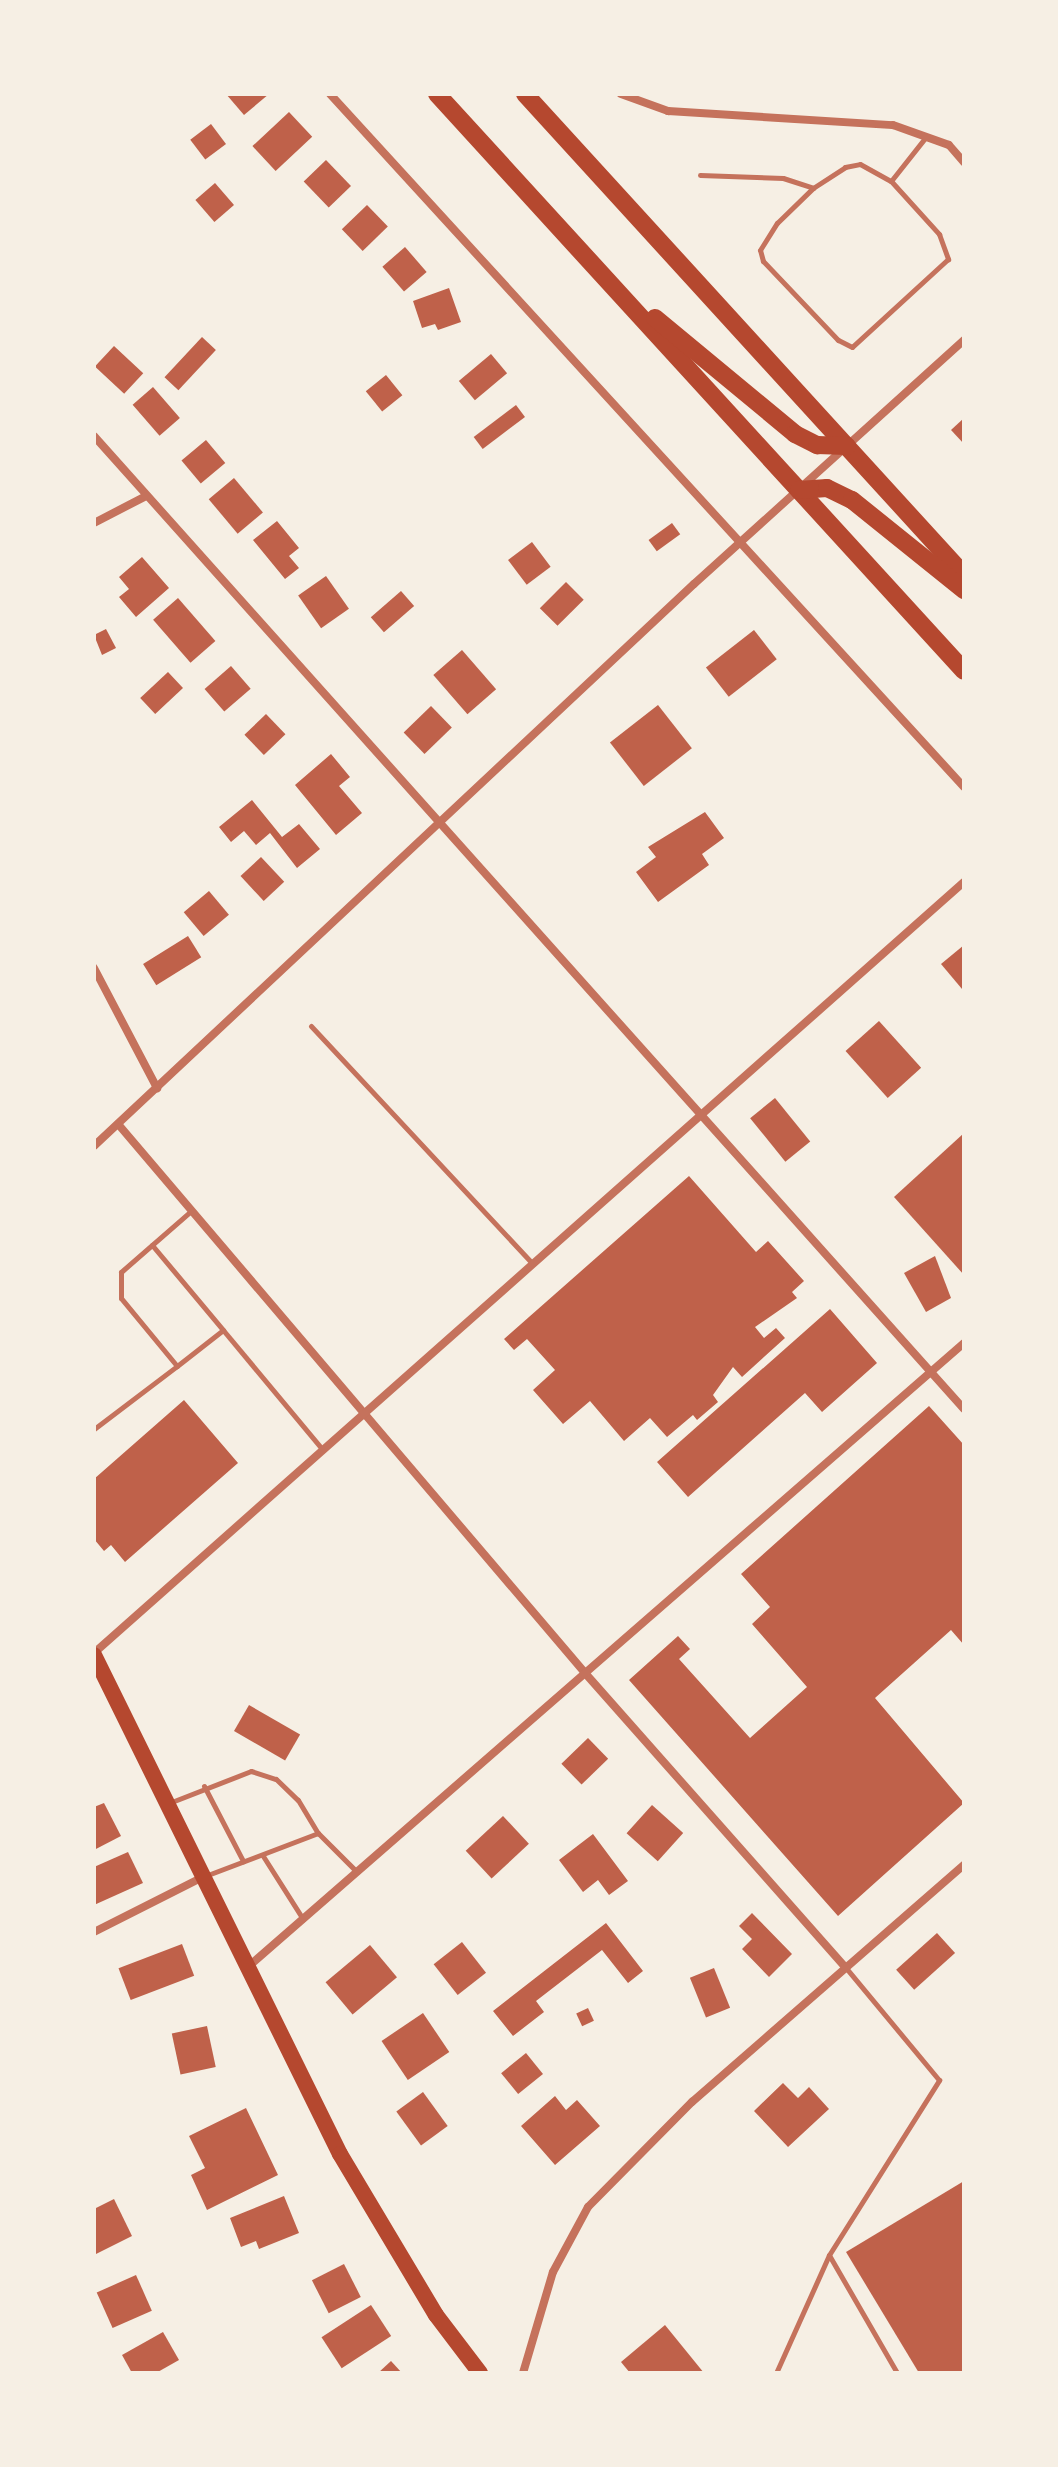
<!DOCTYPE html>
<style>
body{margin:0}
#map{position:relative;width:1058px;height:2467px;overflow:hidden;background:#f6efe4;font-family:"Fira Sans Condensed",sans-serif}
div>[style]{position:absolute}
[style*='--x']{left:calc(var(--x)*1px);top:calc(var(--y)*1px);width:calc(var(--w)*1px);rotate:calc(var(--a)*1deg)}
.building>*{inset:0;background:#bf614a;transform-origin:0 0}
.service>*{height:5px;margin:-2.5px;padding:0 2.5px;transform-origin:2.5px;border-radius:2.5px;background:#c5725c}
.minor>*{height:8px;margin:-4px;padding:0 4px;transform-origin:4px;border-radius:4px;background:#c5725c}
.primary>*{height:16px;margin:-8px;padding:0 8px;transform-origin:8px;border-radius:8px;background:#b5482f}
.trunk>*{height:18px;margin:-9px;padding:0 9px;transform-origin:9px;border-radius:9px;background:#b5482f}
span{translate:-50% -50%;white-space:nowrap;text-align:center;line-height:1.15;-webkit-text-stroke:6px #f6efe4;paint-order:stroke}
.frame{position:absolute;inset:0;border:96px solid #f6efe4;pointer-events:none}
</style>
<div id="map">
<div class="building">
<div style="clip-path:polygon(226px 94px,269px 94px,244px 115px)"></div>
<div style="left:289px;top:112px;width:34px;height:50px;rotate:47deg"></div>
<div style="left:211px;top:124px;width:25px;height:26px;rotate:53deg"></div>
<div style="left:326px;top:160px;width:36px;height:31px;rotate:46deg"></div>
<div style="left:215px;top:183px;width:29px;height:26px;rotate:49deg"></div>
<div style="left:367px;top:205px;width:30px;height:35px;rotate:46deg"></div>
<div style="left:405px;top:247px;width:33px;height:30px;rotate:49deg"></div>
<div style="clip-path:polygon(449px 288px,461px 322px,438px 330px,435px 324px,422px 328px,413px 301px)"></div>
<div style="left:202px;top:337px;width:19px;height:55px;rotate:43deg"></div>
<div style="left:114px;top:346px;width:40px;height:28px;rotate:43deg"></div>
<div style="left:491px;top:354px;width:25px;height:42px;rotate:50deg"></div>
<div style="left:386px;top:375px;width:26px;height:26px;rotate:51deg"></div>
<div style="left:153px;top:387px;width:41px;height:27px;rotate:49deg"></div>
<div style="left:516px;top:405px;width:15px;height:53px;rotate:53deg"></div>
<div style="clip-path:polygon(964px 418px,964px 444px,951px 430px)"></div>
<div style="left:206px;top:440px;width:30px;height:32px;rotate:50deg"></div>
<div style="left:234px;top:478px;width:45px;height:33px;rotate:50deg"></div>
<div style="clip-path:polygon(277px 521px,299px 548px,289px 556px,299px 568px,285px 579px,253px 540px)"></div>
<div style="left:672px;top:523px;width:14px;height:29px;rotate:54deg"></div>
<div style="left:532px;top:542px;width:31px;height:30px;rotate:53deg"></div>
<div style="clip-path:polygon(142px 557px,169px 588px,136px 617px,119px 597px,129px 589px,119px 577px)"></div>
<div style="left:326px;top:576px;width:40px;height:34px;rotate:55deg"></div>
<div style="left:566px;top:582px;width:25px;height:37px;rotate:45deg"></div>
<div style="left:401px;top:591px;width:20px;height:40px;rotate:49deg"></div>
<div style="left:178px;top:598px;width:57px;height:33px;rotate:49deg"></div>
<div style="clip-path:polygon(106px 629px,116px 648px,102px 655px,94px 635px)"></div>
<div style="left:754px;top:630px;width:37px;height:61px;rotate:52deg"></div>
<div style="left:462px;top:650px;width:52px;height:38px;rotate:49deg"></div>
<div style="left:231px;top:666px;width:30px;height:35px;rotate:49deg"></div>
<div style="left:168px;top:672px;width:22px;height:38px;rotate:47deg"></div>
<div style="left:658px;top:705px;width:55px;height:61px;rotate:52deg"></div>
<div style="left:431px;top:706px;width:30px;height:38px;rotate:46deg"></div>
<div style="left:266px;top:714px;width:28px;height:30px;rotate:46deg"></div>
<div style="clip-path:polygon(331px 754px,350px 777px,339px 786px,362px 813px,336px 835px,295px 785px)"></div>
<div style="clip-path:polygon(252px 800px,282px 837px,299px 824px,320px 849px,297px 868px,270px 833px,256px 845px,244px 831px,231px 842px,219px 827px)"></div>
<div style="clip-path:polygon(705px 812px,724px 838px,702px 854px,709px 865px,658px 902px,636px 872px,656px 857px,648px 847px)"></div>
<div style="left:261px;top:857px;width:34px;height:28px;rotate:47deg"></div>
<div style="left:209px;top:891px;width:31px;height:33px;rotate:50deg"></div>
<div style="left:188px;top:936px;width:25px;height:53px;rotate:58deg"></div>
<div style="clip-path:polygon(964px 945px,964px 987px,962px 989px,941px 964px)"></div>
<div style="left:879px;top:1021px;width:63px;height:45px;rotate:48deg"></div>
<div style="left:775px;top:1098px;width:56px;height:32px;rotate:51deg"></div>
<div style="clip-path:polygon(964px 1133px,964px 1275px,894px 1197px)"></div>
<div style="clip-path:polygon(689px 1176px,756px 1252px,768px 1241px,804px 1281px,792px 1292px,797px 1298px,755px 1327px,764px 1338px,776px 1328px,785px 1338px,742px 1377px,733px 1367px,713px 1395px,718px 1402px,697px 1420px,693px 1415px,667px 1437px,650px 1418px,624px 1441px,590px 1401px,563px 1424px,533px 1390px,555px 1370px,527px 1339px,514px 1350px,504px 1339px)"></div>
<div style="clip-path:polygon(935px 1256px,951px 1298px,926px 1312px,904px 1273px)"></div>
<div style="clip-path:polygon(830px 1309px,877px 1363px,822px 1412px,805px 1393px,688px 1497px,657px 1462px)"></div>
<div style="clip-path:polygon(184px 1400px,238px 1463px,125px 1562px,111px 1545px,104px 1551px,94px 1539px,94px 1479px)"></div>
<div style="clip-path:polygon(929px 1406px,964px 1445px,964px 1645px,951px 1630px,875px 1698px,964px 1803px,838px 1916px,629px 1680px,678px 1636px,690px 1649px,679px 1659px,750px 1738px,807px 1687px,752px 1624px,770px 1607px,741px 1574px)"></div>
<div style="left:249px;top:1705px;width:59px;height:30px;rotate:30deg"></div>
<div style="left:588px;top:1738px;width:29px;height:37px;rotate:46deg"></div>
<div style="clip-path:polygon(104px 1803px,121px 1836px,94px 1850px,94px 1807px)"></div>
<div style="left:652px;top:1805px;width:42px;height:38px;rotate:42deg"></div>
<div style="left:503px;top:1816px;width:38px;height:51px;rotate:47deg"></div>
<div style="clip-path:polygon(593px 1834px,628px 1881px,609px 1895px,598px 1880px,583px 1892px,559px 1860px)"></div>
<div style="clip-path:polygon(128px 1852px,143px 1883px,94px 1905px,94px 1867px)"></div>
<div style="clip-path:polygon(752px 1913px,792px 1954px,769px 1977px,742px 1949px,752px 1939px,739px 1926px)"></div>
<div style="clip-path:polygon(606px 1923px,643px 1971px,628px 1983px,602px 1950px,536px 2001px,544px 2012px,513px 2036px,493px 2011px)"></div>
<div style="left:937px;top:1933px;width:27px;height:55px;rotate:48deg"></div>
<div style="left:462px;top:1942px;width:39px;height:36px;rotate:52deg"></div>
<div style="left:182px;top:1944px;width:34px;height:68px;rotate:69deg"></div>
<div style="left:370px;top:1945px;width:42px;height:58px;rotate:50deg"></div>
<div style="left:714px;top:1968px;width:43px;height:26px;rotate:68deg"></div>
<div style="left:588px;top:2008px;width:14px;height:13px;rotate:65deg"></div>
<div style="left:423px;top:2013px;width:47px;height:50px;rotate:56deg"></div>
<div style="left:207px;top:2026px;width:42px;height:36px;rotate:78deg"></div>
<div style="left:526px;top:2053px;width:27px;height:32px;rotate:51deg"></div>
<div style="clip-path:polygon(783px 2083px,798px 2098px,809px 2087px,829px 2109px,788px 2147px,754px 2111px)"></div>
<div style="left:423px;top:2092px;width:42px;height:33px;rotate:54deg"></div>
<div style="clip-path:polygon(555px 2096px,566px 2110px,577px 2100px,600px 2126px,555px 2165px,521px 2126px)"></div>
<div style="clip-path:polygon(246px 2108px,278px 2175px,207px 2210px,191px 2175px,205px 2168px,189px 2136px)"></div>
<div style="clip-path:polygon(964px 2181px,964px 2373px,919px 2373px,846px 2252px)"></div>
<div style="clip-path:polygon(284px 2196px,299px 2233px,259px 2249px,256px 2241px,241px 2247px,230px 2218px)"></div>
<div style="clip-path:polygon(114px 2199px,132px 2236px,94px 2255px,94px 2209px)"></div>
<div style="left:344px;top:2264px;width:37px;height:36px;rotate:63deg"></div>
<div style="left:136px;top:2275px;width:39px;height:43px;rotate:66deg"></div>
<div style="left:371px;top:2305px;width:37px;height:59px;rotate:57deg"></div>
<div style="clip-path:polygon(665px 2325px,704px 2373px,630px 2373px,621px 2362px)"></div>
<div style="clip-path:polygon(163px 2332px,179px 2360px,156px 2373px,132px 2373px,122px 2355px)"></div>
<div style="clip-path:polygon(391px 2361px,402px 2373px,378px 2373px)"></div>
</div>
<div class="service">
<div style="--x:860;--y:164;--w:35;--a:29"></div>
<div style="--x:891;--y:181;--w:72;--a:47.8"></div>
<div style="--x:939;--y:234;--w:27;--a:70"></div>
<div style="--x:948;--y:259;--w:130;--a:137.5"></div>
<div style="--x:852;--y:347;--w:16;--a:-153"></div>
<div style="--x:838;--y:340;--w:109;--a:-133.5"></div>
<div style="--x:763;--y:261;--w:11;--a:-105"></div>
<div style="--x:760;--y:250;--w:32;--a:-58"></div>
<div style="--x:777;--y:223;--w:50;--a:-44.2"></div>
<div style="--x:813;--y:188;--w:38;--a:-33"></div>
<div style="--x:845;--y:167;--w:15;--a:-11"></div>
<div style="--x:700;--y:175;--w:83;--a:2.1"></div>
<div style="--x:783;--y:178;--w:32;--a:18"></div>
<div style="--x:891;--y:181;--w:55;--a:-51.7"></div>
<div style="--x:311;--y:1026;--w:324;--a:47"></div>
<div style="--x:152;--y:1245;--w:111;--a:50.1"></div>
<div style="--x:177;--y:1366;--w:58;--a:-38"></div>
<div style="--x:223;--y:1330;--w:155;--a:50.2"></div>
<div style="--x:94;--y:1429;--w:104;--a:-37.2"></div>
<div style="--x:177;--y:1366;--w:88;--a:-129.5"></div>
<div style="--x:121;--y:1298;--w:26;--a:-90"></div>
<div style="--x:121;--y:1272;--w:93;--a:-41.1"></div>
<div style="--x:204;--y:1786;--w:85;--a:62.5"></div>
<div style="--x:169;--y:1803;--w:88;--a:-21.3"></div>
<div style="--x:251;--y:1771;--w:26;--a:18"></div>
<div style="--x:276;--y:1779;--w:30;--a:44"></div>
<div style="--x:298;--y:1800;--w:39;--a:59"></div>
<div style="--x:318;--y:1833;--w:55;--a:45"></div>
<div style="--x:263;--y:1856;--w:75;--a:57.6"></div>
<div style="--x:205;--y:1876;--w:121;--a:-20.8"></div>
<div style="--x:829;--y:2255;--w:136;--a:60"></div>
<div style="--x:776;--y:2373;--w:129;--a:-65.8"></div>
<div style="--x:829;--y:2255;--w:207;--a:-57.8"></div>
<div style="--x:939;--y:2080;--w:146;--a:-129.7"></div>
</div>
<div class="minor">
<div style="--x:330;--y:94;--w:939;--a:47.55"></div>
<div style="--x:621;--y:94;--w:50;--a:19.9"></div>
<div style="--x:668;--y:111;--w:225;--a:3.6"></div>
<div style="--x:893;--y:125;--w:59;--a:19.7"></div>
<div style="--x:949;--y:145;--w:23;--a:49"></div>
<div style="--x:94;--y:436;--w:1305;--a:48.2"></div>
<div style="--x:94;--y:523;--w:59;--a:-27.4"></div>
<div style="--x:94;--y:968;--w:136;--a:62.3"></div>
<div style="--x:118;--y:1124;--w:721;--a:49.61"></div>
<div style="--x:585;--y:1673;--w:394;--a:48.5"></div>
<div style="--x:94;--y:1146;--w:822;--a:-43.13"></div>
<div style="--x:694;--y:584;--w:364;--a:-42.1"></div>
<div style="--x:94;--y:1653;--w:1162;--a:-41.55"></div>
<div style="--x:94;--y:1932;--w:122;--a:-26.8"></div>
<div style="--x:249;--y:1966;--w:948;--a:-41.07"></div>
<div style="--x:523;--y:2373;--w:105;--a:-73.5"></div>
<div style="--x:553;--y:2272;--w:74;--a:-61.7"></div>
<div style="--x:588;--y:2207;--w:148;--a:-45.3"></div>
<div style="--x:692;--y:2102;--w:361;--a:-41.1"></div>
</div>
<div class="primary">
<div style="--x:94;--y:1655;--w:556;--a:63.76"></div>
<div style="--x:340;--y:2154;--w:187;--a:59.2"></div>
<div style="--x:436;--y:2315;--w:73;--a:52.8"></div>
</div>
<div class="trunk">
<div style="--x:437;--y:94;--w:781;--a:47.59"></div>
<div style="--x:525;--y:94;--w:651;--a:47.61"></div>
<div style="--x:655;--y:318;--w:182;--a:39.6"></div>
<div style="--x:795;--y:434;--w:25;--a:27"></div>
<div style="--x:817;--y:445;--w:30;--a:2"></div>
<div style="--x:799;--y:490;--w:28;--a:-4"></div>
<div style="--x:827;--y:488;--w:28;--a:26"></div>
<div style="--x:852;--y:500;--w:144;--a:38.8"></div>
</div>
<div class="frame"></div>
</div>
